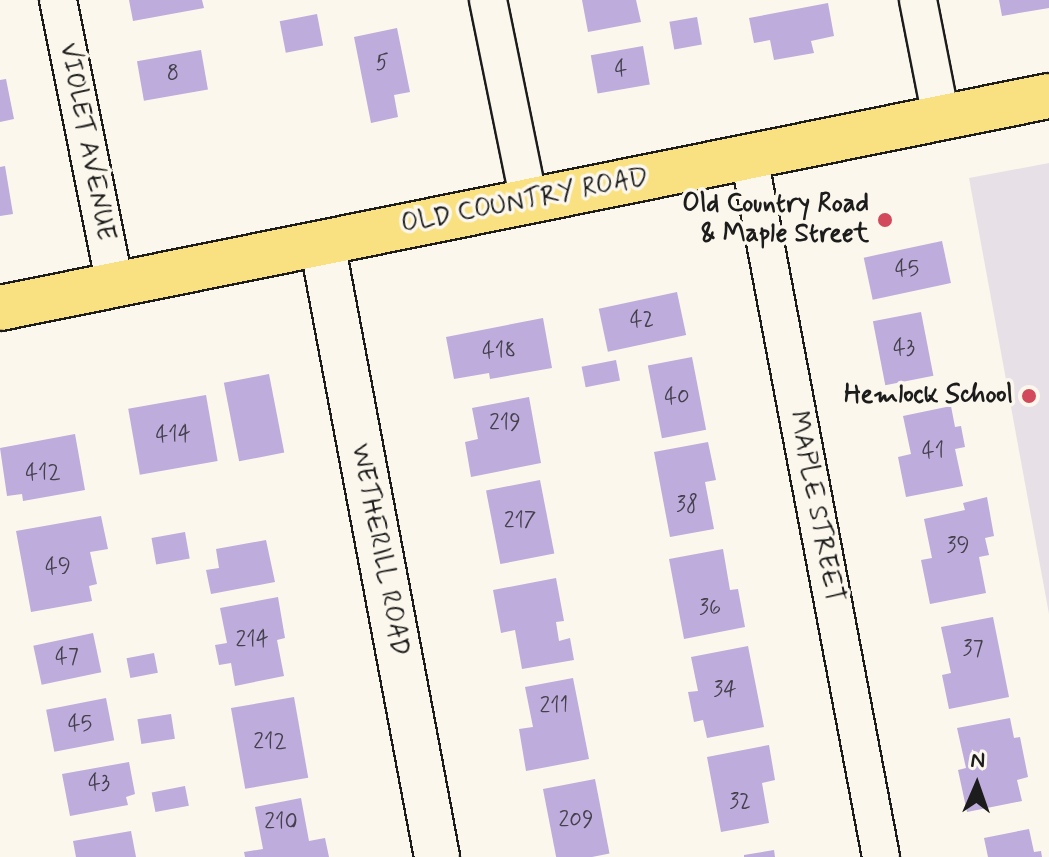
<!DOCTYPE html>
<style>
body{margin:0}
#map{position:relative;width:1049px;height:857px;overflow:hidden;background:#fbf7ec;font-family:Mynerve,sans-serif}
div>[style]{position:absolute}
[style*='--x']{left:calc(var(--x)*1px);top:calc(var(--y)*1px);width:calc(var(--w)*1px);rotate:calc(var(--a)*1deg)}
.built>*{inset:0;background:#e8e0e7}
.building>*{inset:0;background:#bdacdc;transform-origin:0 0}
.roads{filter:drop-shadow(2px 0 #1c1c1c) drop-shadow(-2px 0 #1c1c1c) drop-shadow(0 2px #1c1c1c) drop-shadow(0 -2px #1c1c1c)}
.street>*{height:36px;margin:-18px;padding:0 18px;transform-origin:18px;border-radius:18px;background:#fbf7ec}
.secondary>*{height:44px;margin:-22px;padding:0 22px;transform-origin:22px;border-radius:22px;background:#fbf7ec}
.primary>*{height:44px;margin:-22px;padding:0 22px;transform-origin:22px;border-radius:22px;background:#f9e181}
.dots>*{width:22px;height:22px;translate:-50% -50%;box-sizing:border-box;border:4px solid #fbf7ec;border-radius:50%}
span{translate:-50% -50%;white-space:nowrap;text-align:center;line-height:1.15;-webkit-text-stroke:7px #fbf7ec;paint-order:stroke}
.number-label{font-size:22px;color:#44404c}
.number-label span{-webkit-text-stroke-width:0}
.street-label{font-size:26px;color:#1c1c1c}
.poi-label{font-size:26px;color:#1c1c1c;font-weight:700}
.right{translate:-100% -50%;text-align:right}
.north{position:absolute;left:937px;top:745px;width:80px;height:80px;-webkit-text-stroke:6px #fbf7ec;paint-order:stroke;rotate:2deg;font-size:22px;font-weight:700;line-height:32px;text-align:center;color:#1c1c1c}
.north::after{content:'';display:block;margin:auto;width:28px;height:36px;background:#1c1c1c;clip-path:polygon(50% 0,100% 100%,50% 72%,0 100%)}
</style>
<div id="map">
<div class="built">
<div style="clip-path:polygon(1049px 163px,1049px 614px,969px 178px)"></div>
</div>
<div class="building">
<div style="clip-path:polygon(129px 0,202px 0,204px 8px,133px 21px)"></div>
<div style="clip-path:polygon(582px 0,636px 0,641px 22px,588px 32px)"></div>
<div style="clip-path:polygon(999px 0,1049px 0,1049px 8px,1002px 16px)"></div>
<div style="clip-path:polygon(828px 3px,834px 36px,811px 41px,814px 53px,774px 60px,770px 40px,754px 43px,749px 18px)"></div>
<div style="left:317px;top:14px;width:32px;height:38px;rotate:79deg"></div>
<div style="left:697px;top:17px;width:28px;height:28px;rotate:80deg"></div>
<div style="clip-path:polygon(397px 28px,410px 92px,394px 95px,398px 117px,371px 123px,354px 37px)"></div>
<div style="left:643px;top:46px;width:39px;height:53px;rotate:80deg"></div>
<div style="left:201px;top:50px;width:40px;height:65px;rotate:80deg"></div>
<div style="clip-path:polygon(6px 79px,14px 119px,0 122px,0 80px)"></div>
<div style="clip-path:polygon(5px 166px,13px 214px,0 216px,0 167px)"></div>
<div style="left:942px;top:241px;width:43px;height:80px;rotate:78deg"></div>
<div style="left:677px;top:292px;width:44px;height:80px;rotate:78deg"></div>
<div style="left:921px;top:312px;width:65px;height:49px;rotate:79deg"></div>
<div style="clip-path:polygon(543px 318px,552px 368px,490px 379px,489px 373px,454px 379px,446px 337px)"></div>
<div style="left:692px;top:357px;width:74px;height:45px;rotate:79deg"></div>
<div style="left:616px;top:360px;width:21px;height:35px;rotate:79deg"></div>
<div style="left:269px;top:374px;width:80px;height:46px;rotate:79deg"></div>
<div style="left:206px;top:395px;width:67px;height:79px;rotate:80deg"></div>
<div style="clip-path:polygon(529px 397px,541px 463px,471px 477px,465px 442px,478px 439px,472px 408px)"></div>
<div style="clip-path:polygon(951px 406px,955px 427px,961px 426px,965px 447px,955px 449px,963px 486px,906px 497px,898px 457px,911px 454px,903px 416px)"></div>
<div style="clip-path:polygon(75px 434px,85px 490px,23px 501px,22px 494px,7px 496px,0 448px)"></div>
<div style="clip-path:polygon(708px 442px,716px 480px,705px 482px,714px 529px,670px 537px,654px 452px)"></div>
<div style="left:540px;top:480px;width:75px;height:55px;rotate:79deg"></div>
<div style="clip-path:polygon(987px 497px,994px 536px,985px 538px,989px 555px,979px 557px,986px 593px,930px 604px,921px 560px,932px 558px,924px 519px,965px 510px,963px 503px)"></div>
<div style="clip-path:polygon(101px 516px,108px 549px,90px 552px,97px 584px,89px 586px,92px 601px,31px 612px,16px 531px)"></div>
<div style="left:185px;top:532px;width:27px;height:34px;rotate:80deg"></div>
<div style="clip-path:polygon(266px 540px,275px 582px,211px 594px,206px 570px,219px 568px,216px 549px)"></div>
<div style="clip-path:polygon(723px 549px,730px 590px,738px 589px,745px 627px,684px 639px,669px 559px)"></div>
<div style="clip-path:polygon(556px 578px,564px 621px,556px 622px,559px 641px,570px 638px,574px 660px,522px 669px,515px 630px,501px 633px,493px 590px)"></div>
<div style="clip-path:polygon(278px 597px,285px 638px,277px 640px,284px 676px,235px 686px,231px 663px,219px 665px,215px 645px,227px 643px,220px 608px)"></div>
<div style="clip-path:polygon(993px 617px,1009px 697px,949px 709px,942px 675px,951px 673px,941px 627px)"></div>
<div style="left:93px;top:633px;width:40px;height:61px;rotate:78deg"></div>
<div style="clip-path:polygon(748px 646px,764px 727px,707px 738px,703px 720px,694px 722px,688px 692px,698px 691px,691px 657px)"></div>
<div style="left:154px;top:653px;width:20px;height:28px;rotate:79deg"></div>
<div style="clip-path:polygon(573px 678px,589px 759px,526px 771px,519px 729px,533px 727px,525px 687px)"></div>
<div style="left:294px;top:697px;width:82px;height:64px;rotate:80deg"></div>
<div style="left:106px;top:698px;width:43px;height:61px;rotate:79deg"></div>
<div style="left:171px;top:714px;width:25px;height:34px;rotate:81deg"></div>
<div style="clip-path:polygon(1010px 718px,1014px 738px,1020px 737px,1028px 777px,1017px 780px,1022px 801px,967px 812px,958px 770px,966px 768px,957px 728px)"></div>
<div style="clip-path:polygon(769px 745px,775px 780px,762px 783px,769px 823px,721px 832px,707px 757px)"></div>
<div style="clip-path:polygon(129px 762px,135px 794px,126px 797px,128px 805px,70px 816px,62px 774px)"></div>
<div style="left:595px;top:779px;width:76px;height:53px;rotate:79deg"></div>
<div style="left:185px;top:786px;width:20px;height:34px;rotate:79deg"></div>
<div style="clip-path:polygon(301px 798px,309px 841px,325px 838px,329px 857px,245px 857px,244px 852px,263px 849px,255px 807px)"></div>
<div style="clip-path:polygon(1029px 829px,1034px 852px,1041px 851px,1042px 857px,988px 857px,984px 838px)"></div>
<div style="clip-path:polygon(131px 831px,136px 857px,76px 857px,73px 841px)"></div>
<div style="clip-path:polygon(774px 850px,775px 857px,744px 857px,744px 855px)"></div>
</div>
<div class="roads">
<div class="street">
<div style="--x:58;--y:0;--w:290;--a:78.7"></div>
<div style="--x:488;--y:0;--w:205;--a:78.5"></div>
<div style="--x:918;--y:0;--w:119;--a:78.9"></div>
<div style="--x:749;--y:157;--w:712;--a:79.32"></div>
</div>
<div class="secondary">
<div style="--x:322;--y:243;--w:625;--a:79.39"></div>
</div>
<div class="primary">
<div style="--x:0;--y:308;--w:1070;--a:-11.43"></div>
</div>
</div>
<div class="dots">
<div style="left:885px;top:220px;background:#d1495b"></div>
<div style="left:1029px;top:396px;background:#d1495b"></div>
</div>
<div class="number-label">
<span style="left:382px;top:64px">5</span>
<span style="left:621px;top:70px">4</span>
<span style="left:173px;top:75px">8</span>
<span style="left:907px;top:270px">45</span>
<span style="left:642px;top:321px">42</span>
<span style="left:904px;top:349px">43</span>
<span style="left:499px;top:352px">418</span>
<span style="left:677px;top:398px">40</span>
<span style="left:505px;top:424px">219</span>
<span style="left:173px;top:436px">414</span>
<span style="left:933px;top:452px">41</span>
<span style="left:43px;top:474px">412</span>
<span style="left:687px;top:506px">38</span>
<span style="left:520px;top:522px">217</span>
<span style="left:958px;top:547px">39</span>
<span style="left:58px;top:568px">49</span>
<span style="left:710px;top:609px">36</span>
<span style="left:252px;top:641px">214</span>
<span style="left:973px;top:650px">37</span>
<span style="left:67px;top:658px">47</span>
<span style="left:725px;top:691px">34</span>
<span style="left:554px;top:707px">211</span>
<span style="left:80px;top:725px">45</span>
<span style="left:270px;top:743px">212</span>
<span style="left:99px;top:784px">43</span>
<span style="left:740px;top:803px">32</span>
<span style="left:576px;top:821px">209</span>
<span style="left:281px;top:823px">210</span>
</div>
<div class="street-label">
<span style="left:86px;top:142px;rotate:79deg">VIOLET AVENUE</span>
<span style="left:525px;top:202px;rotate:-11deg">OLD COUNTRY ROAD</span>
<span style="left:815px;top:507px;rotate:79deg">MAPLE STREET</span>
<span style="left:379px;top:550px;rotate:79deg">WETHERILL ROAD</span>
</div>
<div class="poi-label">
<span class="right" style="left:869px;top:220px">Old Country Road<br>&amp; Maple Street</span>
<span class="right" style="left:1013px;top:396px">Hemlock School</span>
</div>
<div class="north">N</div>
</div>
